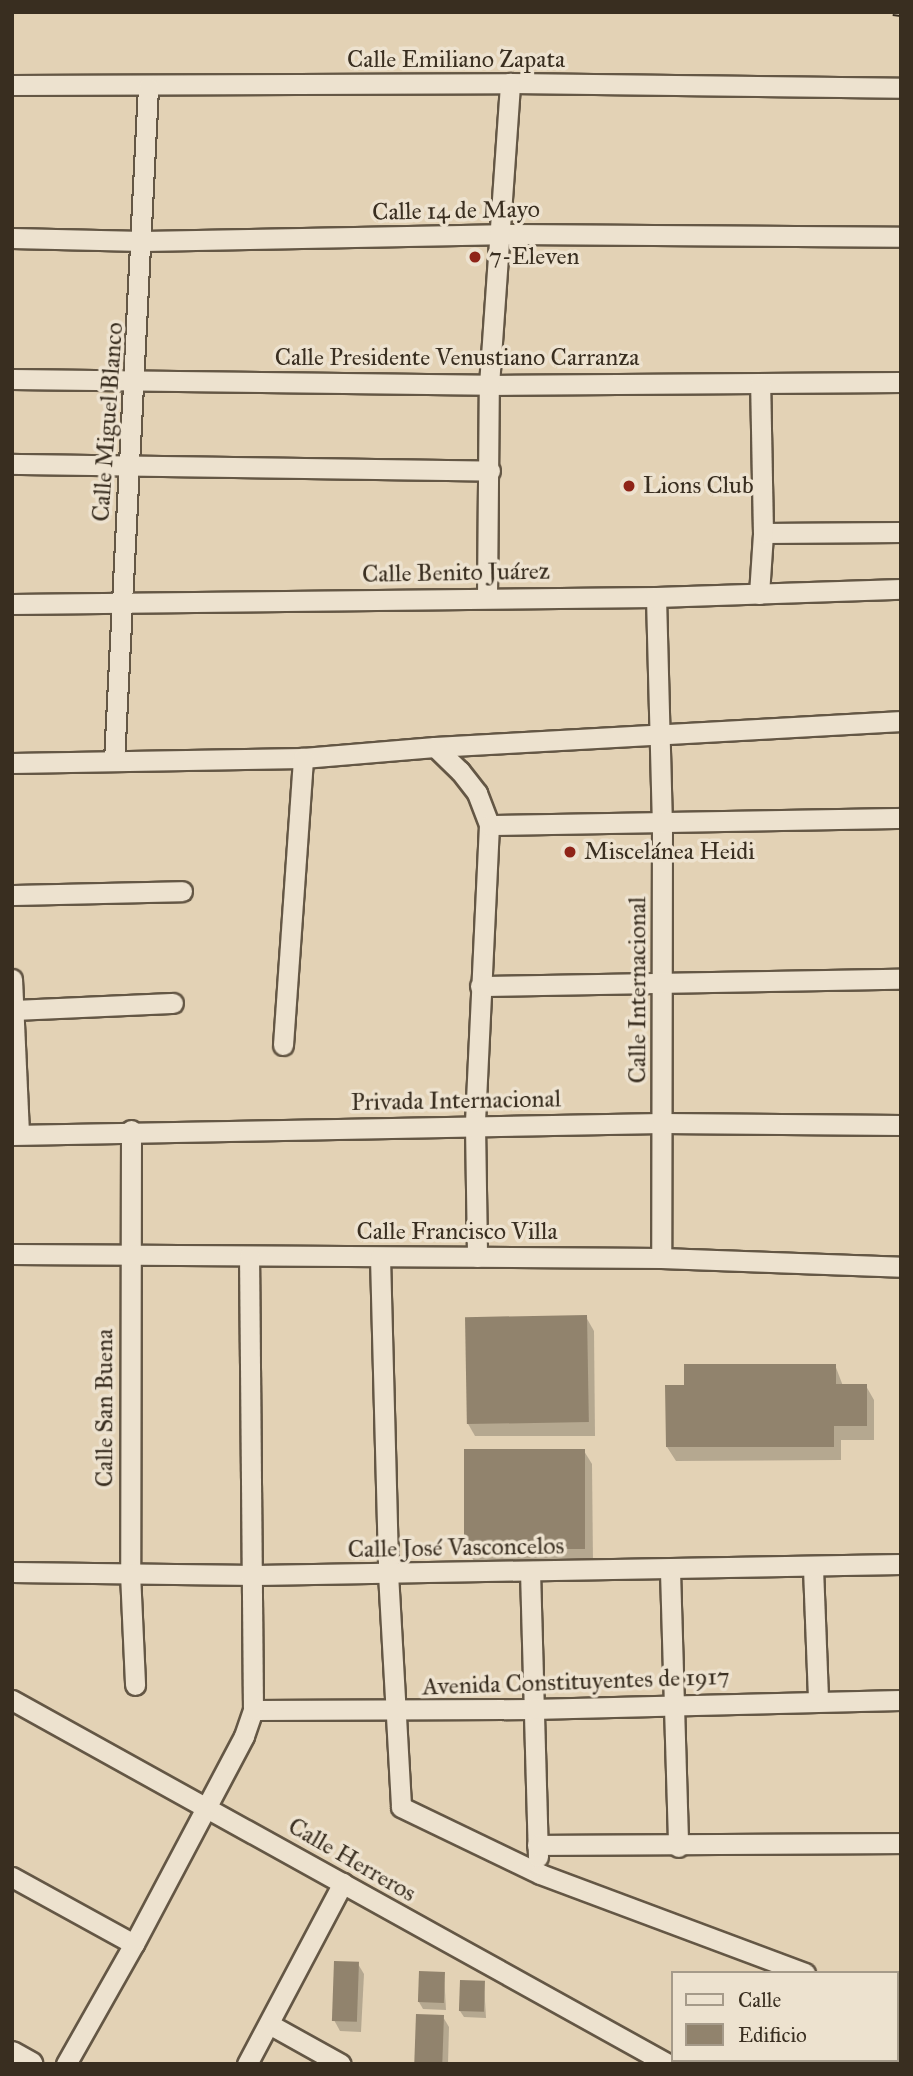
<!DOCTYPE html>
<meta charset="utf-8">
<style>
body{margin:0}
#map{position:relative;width:913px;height:2076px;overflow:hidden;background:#e3d2b5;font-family:"IM FELL Great Primer",serif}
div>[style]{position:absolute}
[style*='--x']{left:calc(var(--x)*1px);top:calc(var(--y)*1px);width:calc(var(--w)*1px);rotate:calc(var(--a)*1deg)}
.shadow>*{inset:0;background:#0003}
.building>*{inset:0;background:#91836d;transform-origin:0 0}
.roads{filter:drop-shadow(2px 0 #645745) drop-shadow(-2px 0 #645745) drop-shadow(0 2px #645745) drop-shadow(0 -2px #645745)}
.minor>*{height:19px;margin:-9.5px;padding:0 9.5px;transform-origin:9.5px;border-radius:9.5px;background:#ede2cf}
.tertiary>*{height:24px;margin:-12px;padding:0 12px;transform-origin:12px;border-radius:12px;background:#ede2cf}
.rail>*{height:7px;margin-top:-3.5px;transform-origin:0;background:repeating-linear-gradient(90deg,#ede2cf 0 13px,#392e20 0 26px);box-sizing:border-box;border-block:2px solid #392e20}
.dots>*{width:19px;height:19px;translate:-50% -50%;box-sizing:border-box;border:4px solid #ede2cf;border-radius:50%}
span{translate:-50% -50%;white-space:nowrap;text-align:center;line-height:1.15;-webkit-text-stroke:7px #ede2cf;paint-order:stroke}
.street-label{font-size:24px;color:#392e20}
.poi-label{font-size:24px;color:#392e20}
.left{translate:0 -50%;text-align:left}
.frame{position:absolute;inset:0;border:14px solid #392e20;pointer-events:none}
.legend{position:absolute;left:671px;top:1971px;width:228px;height:91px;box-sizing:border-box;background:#ede2cf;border:2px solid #a59a89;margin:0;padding:9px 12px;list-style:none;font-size:21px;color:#392e20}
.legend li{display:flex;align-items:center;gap:14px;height:35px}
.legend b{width:35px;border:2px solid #a59a89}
</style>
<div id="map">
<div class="shadow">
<div style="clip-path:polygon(586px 1317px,594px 1331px,595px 1436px,475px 1436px,467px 1422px)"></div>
<div style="clip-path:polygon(835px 1365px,843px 1386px,866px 1386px,874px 1400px,874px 1440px,841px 1440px,841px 1460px,676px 1461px,667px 1447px,686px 1386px)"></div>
<div style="clip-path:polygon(584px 1451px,592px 1464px,593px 1563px,475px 1563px,467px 1549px)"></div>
<div style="clip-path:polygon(358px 1964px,364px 1974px,361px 2032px,340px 2031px,334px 2020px)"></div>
<div style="clip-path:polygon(444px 1974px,446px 2010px,423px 2009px,419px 2002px)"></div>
<div style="clip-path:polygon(484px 1983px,486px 2018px,464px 2017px,460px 2011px)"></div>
<div style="clip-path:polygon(443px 2017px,449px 2027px,448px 2064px,417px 2064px)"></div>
</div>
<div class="building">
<div style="left:587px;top:1315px;width:107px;height:122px;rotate:89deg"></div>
<div style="clip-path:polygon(684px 1364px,836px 1364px,836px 1384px,867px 1384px,867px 1426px,834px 1426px,834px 1447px,666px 1447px,665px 1385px,684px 1385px)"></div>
<div style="left:464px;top:1449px;width:121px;height:100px"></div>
<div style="left:334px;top:1961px;width:25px;height:60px;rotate:2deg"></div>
<div style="left:419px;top:1971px;width:26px;height:31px;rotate:2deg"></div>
<div style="left:460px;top:1980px;width:25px;height:31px;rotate:2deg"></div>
<div style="left:416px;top:2014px;width:28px;height:50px;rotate:2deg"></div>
</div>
<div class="roads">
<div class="minor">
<div style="--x:12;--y:85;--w:498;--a:-0.2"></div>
<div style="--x:510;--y:83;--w:391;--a:0.7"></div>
<div style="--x:12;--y:238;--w:131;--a:1.3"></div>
<div style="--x:143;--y:241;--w:357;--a:-1.1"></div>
<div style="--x:500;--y:234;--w:401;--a:0.4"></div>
<div style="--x:12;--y:379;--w:477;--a:0.7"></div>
<div style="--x:489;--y:385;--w:412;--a:-0.4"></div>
<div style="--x:12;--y:464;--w:478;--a:0.8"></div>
<div style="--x:763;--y:533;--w:138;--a:-0.4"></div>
<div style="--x:759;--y:594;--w:61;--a:-86.2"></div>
<div style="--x:763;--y:533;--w:150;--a:-91.1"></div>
<div style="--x:487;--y:597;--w:212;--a:-89.5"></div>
<div style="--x:489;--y:385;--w:303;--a:-86"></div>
<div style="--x:656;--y:597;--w:225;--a:88.5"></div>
<div style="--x:662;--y:822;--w:436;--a:90.1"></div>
<div style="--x:12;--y:604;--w:644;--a:-0.62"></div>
<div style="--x:656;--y:597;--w:245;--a:-1.9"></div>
<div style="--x:435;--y:747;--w:467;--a:-3.2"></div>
<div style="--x:114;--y:761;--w:675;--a:-87.11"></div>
<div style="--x:12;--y:763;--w:291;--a:-1"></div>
<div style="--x:303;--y:758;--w:132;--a:-4.8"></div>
<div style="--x:435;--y:747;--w:35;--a:44"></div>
<div style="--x:460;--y:771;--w:28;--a:52"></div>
<div style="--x:477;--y:793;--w:34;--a:69"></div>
<div style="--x:489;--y:825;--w:300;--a:92.7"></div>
<div style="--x:475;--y:1125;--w:132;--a:89.1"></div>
<div style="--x:489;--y:825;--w:412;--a:-1"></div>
<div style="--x:12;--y:895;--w:170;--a:-1.3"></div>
<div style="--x:12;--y:979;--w:155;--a:87.4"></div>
<div style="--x:480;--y:986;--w:421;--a:-1"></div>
<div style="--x:12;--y:1010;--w:161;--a:-2.5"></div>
<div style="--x:283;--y:1045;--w:288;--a:-86"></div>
<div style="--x:131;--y:1130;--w:443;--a:90.1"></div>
<div style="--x:130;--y:1573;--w:112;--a:87.4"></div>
<div style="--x:12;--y:1135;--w:650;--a:-1.06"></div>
<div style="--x:662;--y:1123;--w:239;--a:0.5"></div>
<div style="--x:12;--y:1254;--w:649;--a:0.35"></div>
<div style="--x:661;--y:1258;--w:240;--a:2.1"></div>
<div style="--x:380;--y:1257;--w:316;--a:88.5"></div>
<div style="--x:388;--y:1573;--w:234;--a:86.8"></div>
<div style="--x:401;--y:1807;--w:154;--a:25.7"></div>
<div style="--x:540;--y:1874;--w:283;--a:20.5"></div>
<div style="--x:813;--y:1568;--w:132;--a:87.8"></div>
<div style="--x:530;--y:1571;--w:286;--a:88.4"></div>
<div style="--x:670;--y:1571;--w:276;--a:88.3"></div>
<div style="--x:12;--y:1572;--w:244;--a:0.7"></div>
<div style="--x:256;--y:1575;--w:645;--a:-0.98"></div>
<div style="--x:12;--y:1700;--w:750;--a:29.02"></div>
<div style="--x:253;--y:1710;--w:278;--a:-0.2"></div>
<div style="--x:531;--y:1709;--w:370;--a:-1.4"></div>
<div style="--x:537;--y:1845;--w:364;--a:-0.3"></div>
<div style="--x:12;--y:1877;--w:139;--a:28.8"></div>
<div style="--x:897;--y:1998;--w:4;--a:-14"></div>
<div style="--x:269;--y:2024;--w:82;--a:29.1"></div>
<div style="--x:66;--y:2064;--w:138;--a:-60.5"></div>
<div style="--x:134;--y:1944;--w:235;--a:-62.1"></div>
<div style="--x:244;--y:1736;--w:28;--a:-71"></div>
<div style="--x:253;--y:1710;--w:454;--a:-90.5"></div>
<div style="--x:247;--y:2064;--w:205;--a:-62.1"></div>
<div style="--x:835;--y:2064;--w:5;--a:-53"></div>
</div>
<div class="tertiary">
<div style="--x:12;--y:2054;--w:21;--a:29"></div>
</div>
</div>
<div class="rail">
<div style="--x:893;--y:12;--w:8;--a:7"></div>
</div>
<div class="dots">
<div style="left:475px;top:257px;background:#8f2418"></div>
<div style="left:629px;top:486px;background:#8f2418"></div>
<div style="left:570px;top:852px;background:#8f2418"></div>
</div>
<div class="street-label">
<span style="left:456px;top:60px">Calle Emiliano Zapata</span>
<span style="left:456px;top:211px;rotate:-1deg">Calle 14 de Mayo</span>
<span style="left:457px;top:358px">Calle Presidente Venustiano Carranza</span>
<span style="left:108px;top:422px;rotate:-86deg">Calle Miguel Blanco</span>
<span style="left:456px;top:573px;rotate:-1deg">Calle Benito Juárez</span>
<span style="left:638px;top:990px;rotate:-90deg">Calle Internacional</span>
<span style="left:456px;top:1101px;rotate:-1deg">Privada Internacional</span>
<span style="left:457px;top:1232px">Calle Francisco Villa</span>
<span style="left:105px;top:1408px;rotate:-90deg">Calle San Buena</span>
<span style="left:456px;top:1548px;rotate:-1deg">Calle José Vasconcelos</span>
<span style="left:576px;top:1682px;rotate:-2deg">Avenida Constituyentes de 1917</span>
<span style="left:352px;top:1860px;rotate:30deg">Calle Herreros</span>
</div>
<div class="poi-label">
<span class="left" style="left:489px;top:257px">7-Eleven</span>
<span class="left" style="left:643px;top:486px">Lions Club</span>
<span class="left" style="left:584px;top:852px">Miscelánea Heidi</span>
</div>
<div class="frame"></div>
<ul class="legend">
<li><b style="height:9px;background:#ede2cf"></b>Calle</li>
<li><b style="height:19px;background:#91836d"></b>Edificio</li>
</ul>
</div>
